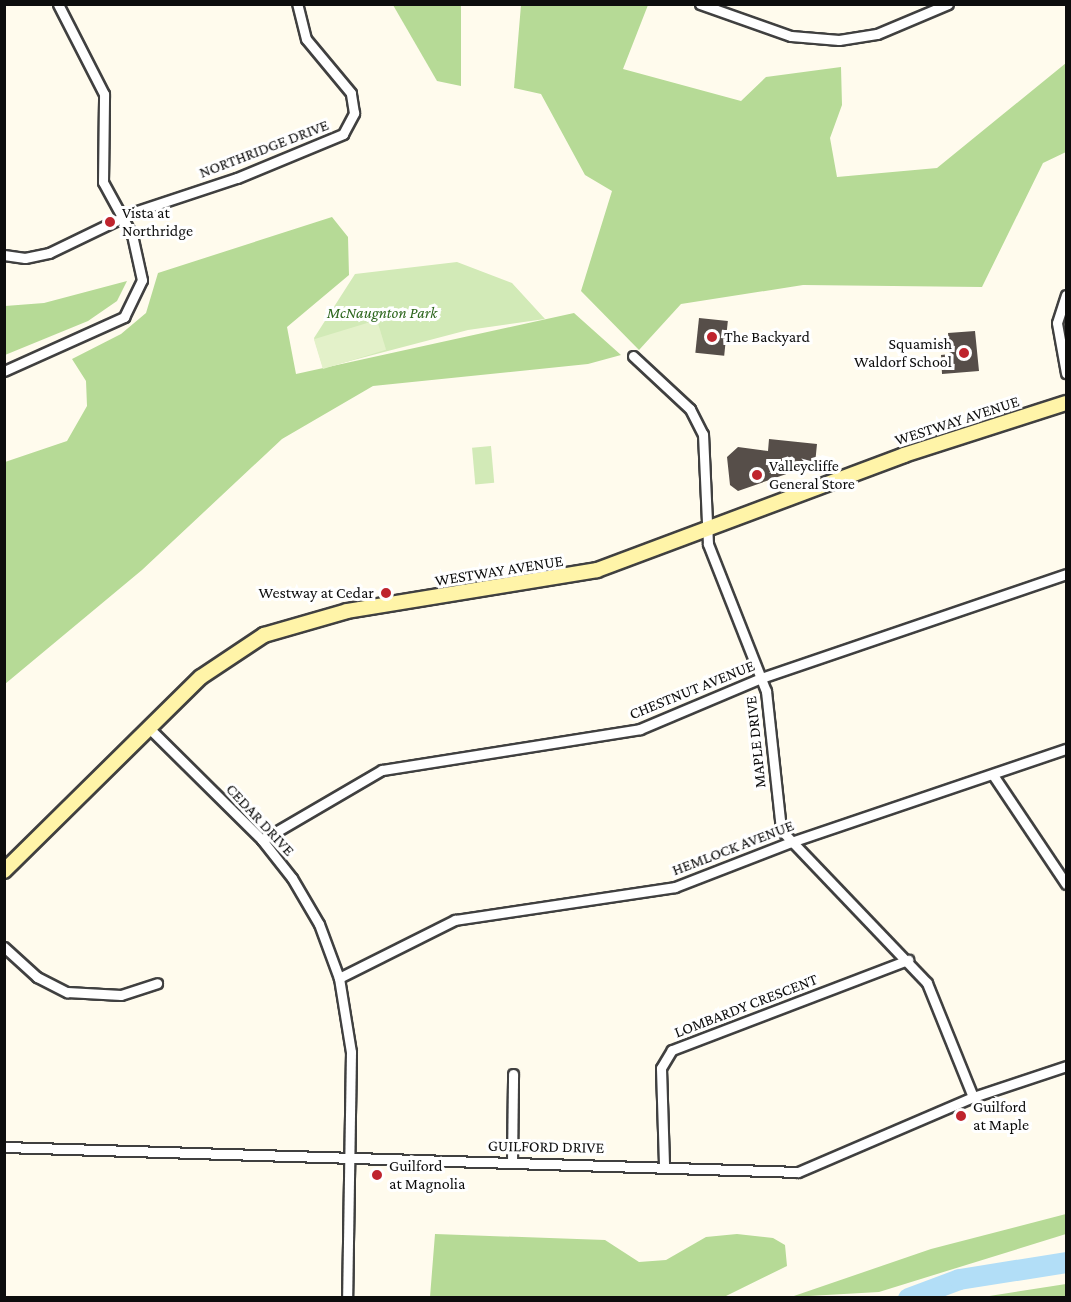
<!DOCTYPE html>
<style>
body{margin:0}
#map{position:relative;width:1071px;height:1302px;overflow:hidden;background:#fffbed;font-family:"Crimson Pro",serif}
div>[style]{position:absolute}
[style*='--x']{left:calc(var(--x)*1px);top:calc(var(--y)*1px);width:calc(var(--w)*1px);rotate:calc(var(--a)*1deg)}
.green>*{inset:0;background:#d2eab7;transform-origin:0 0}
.forest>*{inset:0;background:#b6da96}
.pitch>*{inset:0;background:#e3f1c9;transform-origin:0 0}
.river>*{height:21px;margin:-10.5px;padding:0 10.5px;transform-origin:10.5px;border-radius:10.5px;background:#b2def7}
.building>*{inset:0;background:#564e49;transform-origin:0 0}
.roads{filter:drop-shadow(2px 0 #404040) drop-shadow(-2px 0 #404040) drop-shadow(0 2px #404040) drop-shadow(0 -2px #404040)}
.street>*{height:9px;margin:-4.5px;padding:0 4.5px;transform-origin:4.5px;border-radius:4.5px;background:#fff}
.secondary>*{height:14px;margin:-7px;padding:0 7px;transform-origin:7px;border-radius:7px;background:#fff4a8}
.dots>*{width:16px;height:16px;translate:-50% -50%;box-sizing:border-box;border:3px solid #fff;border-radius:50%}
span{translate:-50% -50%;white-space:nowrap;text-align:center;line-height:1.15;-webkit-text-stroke:6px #fff;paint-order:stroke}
.street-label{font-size:16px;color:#0d0d0d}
.poi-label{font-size:16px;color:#0d0d0d}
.left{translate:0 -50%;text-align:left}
.right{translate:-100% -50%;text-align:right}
.park-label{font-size:16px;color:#2d661d;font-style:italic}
.frame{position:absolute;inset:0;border:6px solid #0d0d0d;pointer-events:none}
</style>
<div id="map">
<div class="green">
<div style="clip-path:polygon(457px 262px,512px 283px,545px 319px,468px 330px,323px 368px,314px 338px,355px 274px)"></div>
<div style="left:491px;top:446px;width:37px;height:19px;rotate:85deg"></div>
</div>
<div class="forest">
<div style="clip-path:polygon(393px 5px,461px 5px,461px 86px,437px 81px)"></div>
<div style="clip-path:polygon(521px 5px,648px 5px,623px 69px,741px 101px,766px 77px,841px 67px,842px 105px,830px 138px,837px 177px,937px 168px,1066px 63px,1066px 152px,1043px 163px,982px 287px,803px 285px,681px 304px,639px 350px,581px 291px,612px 191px,585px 175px,541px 94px,514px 88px)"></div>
<div style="clip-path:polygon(332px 217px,348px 237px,349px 275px,287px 327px,296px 374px,574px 313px,621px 355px,588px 364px,373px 386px,282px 439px,142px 570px,5px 684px,5px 462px,67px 441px,87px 406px,86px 381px,72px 359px,121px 334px,146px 313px,158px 273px)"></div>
<div style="clip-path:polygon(127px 281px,117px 301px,88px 321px,5px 355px,5px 306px,44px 303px)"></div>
<div style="clip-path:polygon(1066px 1214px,1066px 1234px,879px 1292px,791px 1297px,931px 1249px)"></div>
<div style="clip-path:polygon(435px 1234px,605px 1240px,639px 1262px,666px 1260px,706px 1237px,737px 1234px,773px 1238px,785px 1245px,787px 1266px,724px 1297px,430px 1297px)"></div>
<div style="clip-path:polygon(1066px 1284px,1066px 1297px,983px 1297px)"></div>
</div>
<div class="pitch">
<div style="left:377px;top:320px;width:31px;height:66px;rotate:73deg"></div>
</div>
<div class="river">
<div style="--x:908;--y:1298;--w:54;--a:-20.4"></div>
<div style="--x:959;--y:1279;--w:108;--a:-9"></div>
</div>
<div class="building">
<div style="left:699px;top:318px;width:29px;height:35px;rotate:6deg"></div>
<div style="clip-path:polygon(975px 331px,979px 371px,942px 374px,941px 355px,950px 354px,948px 333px)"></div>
<div style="clip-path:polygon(769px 439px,817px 444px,815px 464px,738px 491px,730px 485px,727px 457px,738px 447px,768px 451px)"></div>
</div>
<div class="roads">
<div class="street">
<div style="--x:700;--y:4;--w:96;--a:19.4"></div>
<div style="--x:791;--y:36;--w:48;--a:4.8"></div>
<div style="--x:839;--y:40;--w:38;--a:-9"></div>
<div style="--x:877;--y:34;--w:77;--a:-22.9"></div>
<div style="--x:4;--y:255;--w:21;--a:8"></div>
<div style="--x:25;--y:258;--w:25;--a:-12"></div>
<div style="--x:49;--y:253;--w:94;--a:-25.8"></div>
<div style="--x:134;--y:212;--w:108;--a:-18.3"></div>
<div style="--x:237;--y:178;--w:115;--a:-22.5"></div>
<div style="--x:343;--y:134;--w:24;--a:-62"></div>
<div style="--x:354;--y:113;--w:20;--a:-99"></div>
<div style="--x:351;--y:93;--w:70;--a:-129.8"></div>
<div style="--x:306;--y:39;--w:36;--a:-104"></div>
<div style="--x:1066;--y:295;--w:29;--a:108"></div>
<div style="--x:1057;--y:323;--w:51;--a:79.8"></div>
<div style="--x:633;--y:356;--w:78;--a:42.9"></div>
<div style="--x:690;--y:409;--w:28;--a:63"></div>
<div style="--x:703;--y:434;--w:110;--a:87.4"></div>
<div style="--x:708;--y:544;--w:158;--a:68.5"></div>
<div style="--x:766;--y:691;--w:140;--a:83.8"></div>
<div style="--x:781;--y:830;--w:211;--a:46.3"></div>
<div style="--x:927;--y:983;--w:123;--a:68"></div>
<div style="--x:4;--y:371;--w:132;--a:-24.2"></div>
<div style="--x:124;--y:317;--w:41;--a:-64.1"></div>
<div style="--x:142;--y:280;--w:46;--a:-102.5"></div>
<div style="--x:132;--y:235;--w:60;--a:-118.7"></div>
<div style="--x:103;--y:182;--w:88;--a:-89.3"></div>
<div style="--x:104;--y:94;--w:101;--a:-117.1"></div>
<div style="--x:149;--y:728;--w:159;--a:44.7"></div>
<div style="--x:262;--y:840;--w:48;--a:51.7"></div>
<div style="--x:292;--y:878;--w:53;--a:59.6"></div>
<div style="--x:319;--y:924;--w:58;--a:69.7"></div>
<div style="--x:339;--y:978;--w:75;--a:80.8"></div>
<div style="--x:351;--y:1052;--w:246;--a:90.9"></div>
<div style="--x:993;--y:775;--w:131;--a:56.2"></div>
<div style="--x:262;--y:840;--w:139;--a:-30.3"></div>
<div style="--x:382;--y:770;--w:261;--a:-9"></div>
<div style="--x:640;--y:729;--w:131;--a:-22.9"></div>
<div style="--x:761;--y:678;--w:322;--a:-18.8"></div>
<div style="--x:4;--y:947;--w:45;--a:42.3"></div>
<div style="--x:37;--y:977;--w:34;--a:27"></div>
<div style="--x:67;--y:992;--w:54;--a:3.2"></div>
<div style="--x:121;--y:995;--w:38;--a:-18"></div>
<div style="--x:339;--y:978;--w:130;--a:-26.6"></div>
<div style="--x:455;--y:920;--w:222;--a:-8.5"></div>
<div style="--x:675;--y:887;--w:124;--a:-21.2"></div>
<div style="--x:791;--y:842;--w:290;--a:-18.7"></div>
<div style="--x:4;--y:1147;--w:794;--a:1.8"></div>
<div style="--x:798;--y:1172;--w:190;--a:-23.2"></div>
<div style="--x:973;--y:1097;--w:98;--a:-18.4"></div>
<div style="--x:512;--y:1162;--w:88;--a:-89.3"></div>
<div style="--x:664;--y:1164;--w:96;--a:-91.8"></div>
<div style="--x:661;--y:1068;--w:21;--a:-59"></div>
<div style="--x:672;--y:1050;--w:253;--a:-20.9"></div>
</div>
<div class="secondary">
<div style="--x:4;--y:871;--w:276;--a:-44.6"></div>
<div style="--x:201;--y:677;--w:76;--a:-33.7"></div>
<div style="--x:264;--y:635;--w:86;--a:-16.1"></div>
<div style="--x:347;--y:611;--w:253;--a:-9.3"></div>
<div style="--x:597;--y:570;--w:328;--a:-20.5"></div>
<div style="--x:904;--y:455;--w:170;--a:-17.8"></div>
</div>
</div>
<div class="dots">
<div style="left:110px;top:222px;background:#bf242d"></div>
<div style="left:712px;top:337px;background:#bf242d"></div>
<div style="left:964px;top:353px;background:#bf242d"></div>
<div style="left:757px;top:475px;background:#bf242d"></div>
<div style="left:386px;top:593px;background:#bf242d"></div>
<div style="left:961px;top:1116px;background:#bf242d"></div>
<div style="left:377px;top:1175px;background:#bf242d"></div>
</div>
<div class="street-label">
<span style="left:264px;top:149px;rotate:-21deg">NORTHRIDGE DRIVE</span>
<span style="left:957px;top:421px;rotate:-18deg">WESTWAY AVENUE</span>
<span style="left:499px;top:571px;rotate:-9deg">WESTWAY AVENUE</span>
<span style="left:692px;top:690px;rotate:-22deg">CHESTNUT AVENUE</span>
<span style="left:756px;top:742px;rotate:-96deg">MAPLE DRIVE</span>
<span style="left:260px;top:820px;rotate:47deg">CEDAR DRIVE</span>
<span style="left:733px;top:848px;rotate:-21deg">HEMLOCK AVENUE</span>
<span style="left:746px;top:1006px;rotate:-21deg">LOMBARDY CRESCENT</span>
<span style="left:546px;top:1147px;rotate:1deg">GUILFORD DRIVE</span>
</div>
<div class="poi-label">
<span class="left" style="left:122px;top:222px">Vista at<br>Northridge</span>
<span class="left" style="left:724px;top:337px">The Backyard</span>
<span class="right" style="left:952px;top:353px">Squamish<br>Waldorf School</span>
<span class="left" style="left:769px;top:475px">Valleycliffe<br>General Store</span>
<span class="right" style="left:374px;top:593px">Westway at Cedar</span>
<span class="left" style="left:973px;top:1116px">Guilford<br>at Maple</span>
<span class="left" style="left:389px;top:1175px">Guilford<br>at Magnolia</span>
</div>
<div class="park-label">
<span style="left:382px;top:313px">McNaugnton Park</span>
</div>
<div class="frame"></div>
</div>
